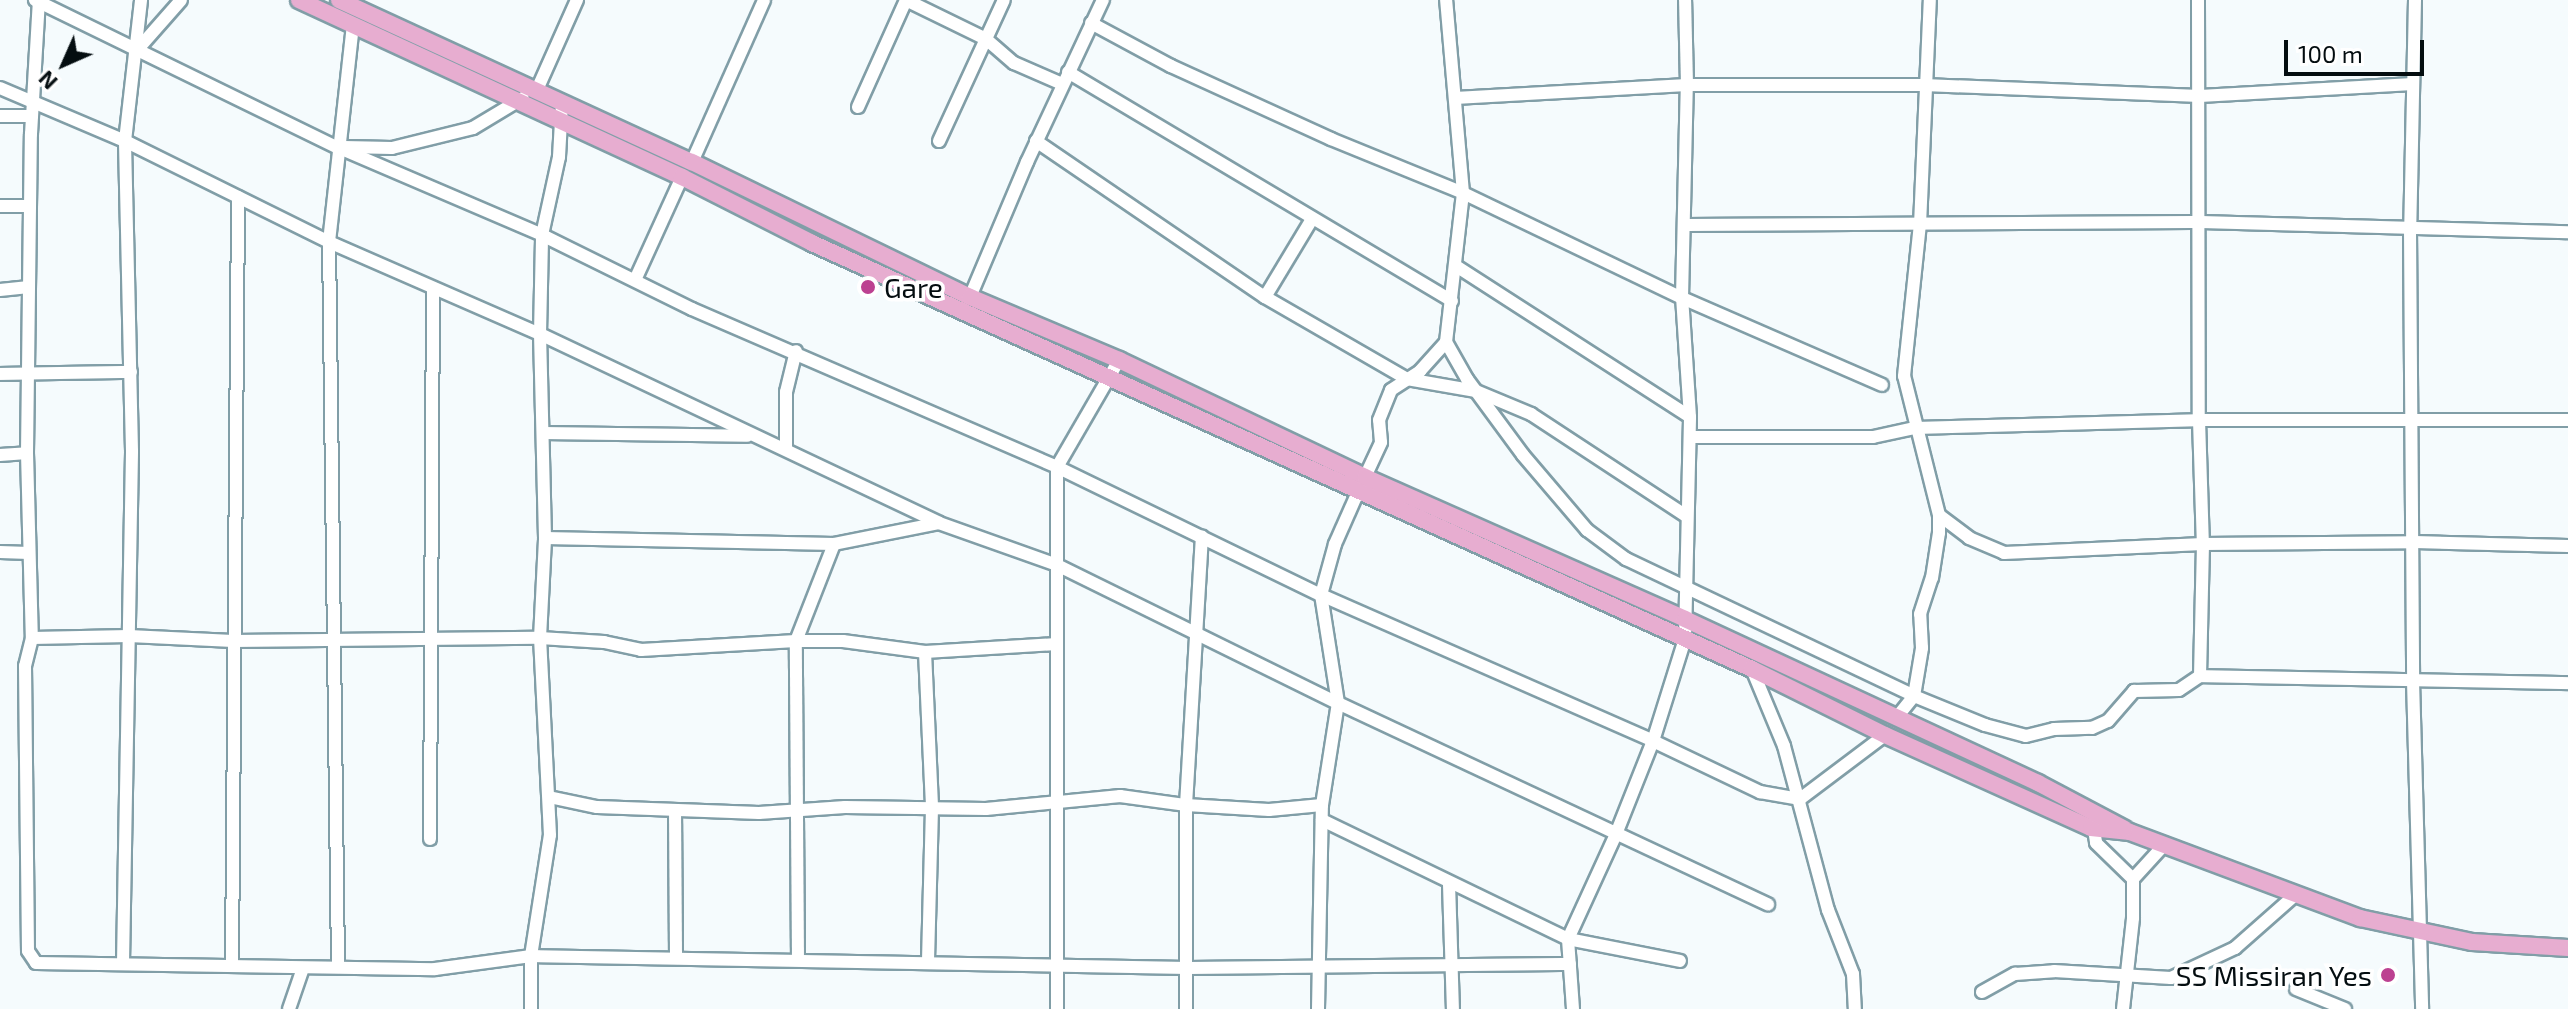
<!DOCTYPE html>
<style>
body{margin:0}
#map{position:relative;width:2568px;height:1009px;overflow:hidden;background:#f5fbfd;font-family:"Exo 2",sans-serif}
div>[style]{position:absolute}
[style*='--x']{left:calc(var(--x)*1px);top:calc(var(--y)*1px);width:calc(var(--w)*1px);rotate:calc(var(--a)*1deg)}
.roads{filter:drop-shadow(2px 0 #819ea7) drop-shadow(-2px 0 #819ea7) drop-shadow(0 2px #819ea7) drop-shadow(0 -2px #819ea7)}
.minor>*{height:12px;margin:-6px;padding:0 6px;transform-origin:6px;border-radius:6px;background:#fff}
.major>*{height:16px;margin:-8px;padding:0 8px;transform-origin:8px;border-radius:8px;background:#e7add0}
.dots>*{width:22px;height:22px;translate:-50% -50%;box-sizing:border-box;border:4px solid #fff;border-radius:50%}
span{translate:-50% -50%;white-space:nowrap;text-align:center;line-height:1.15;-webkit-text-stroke:7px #fff;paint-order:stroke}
.poi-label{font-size:28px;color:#040d10}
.left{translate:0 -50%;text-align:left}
.right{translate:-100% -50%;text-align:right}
.north{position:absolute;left:24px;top:24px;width:80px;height:80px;-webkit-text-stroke:6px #fff;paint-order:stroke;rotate:225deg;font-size:22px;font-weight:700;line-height:32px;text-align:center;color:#040d10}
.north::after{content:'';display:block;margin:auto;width:28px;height:36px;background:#040d10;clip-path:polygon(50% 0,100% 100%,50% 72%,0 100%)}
.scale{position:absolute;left:2284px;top:40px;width:140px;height:36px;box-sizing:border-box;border:4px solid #040d10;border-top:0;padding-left:10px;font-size:24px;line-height:28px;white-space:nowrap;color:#040d10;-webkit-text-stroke:6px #fff;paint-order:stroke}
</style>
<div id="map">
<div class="roads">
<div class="minor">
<div style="--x:35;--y:0;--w:336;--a:26"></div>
<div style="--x:337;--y:147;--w:223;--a:23.2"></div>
<div style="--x:542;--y:235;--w:167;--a:26.3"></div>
<div style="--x:692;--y:309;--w:398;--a:23.4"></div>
<div style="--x:1057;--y:467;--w:293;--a:25.9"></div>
<div style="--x:1321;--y:595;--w:363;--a:23.7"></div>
<div style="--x:1653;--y:741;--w:119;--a:25.5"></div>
<div style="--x:1760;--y:792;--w:41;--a:9.9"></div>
<div style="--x:1800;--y:799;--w:106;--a:-37"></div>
<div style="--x:906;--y:0;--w:89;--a:26"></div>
<div style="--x:986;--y:39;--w:37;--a:41"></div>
<div style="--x:1014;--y:63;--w:52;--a:23.6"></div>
<div style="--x:2198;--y:0;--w:420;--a:89.9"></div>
<div style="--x:2199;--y:420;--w:124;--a:88.2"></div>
<div style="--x:2203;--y:544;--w:132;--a:91.3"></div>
<div style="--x:2415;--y:0;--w:230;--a:91.2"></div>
<div style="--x:2410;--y:230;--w:451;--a:89.6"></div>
<div style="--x:2413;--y:681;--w:328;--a:88.4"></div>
<div style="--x:1091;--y:23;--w:91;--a:28.3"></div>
<div style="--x:1171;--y:66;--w:176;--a:24.5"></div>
<div style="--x:1331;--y:139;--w:143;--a:22.2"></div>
<div style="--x:1463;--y:193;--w:243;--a:25.6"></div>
<div style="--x:1682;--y:298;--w:218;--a:23.5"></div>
<div style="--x:138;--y:49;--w:65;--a:-48.7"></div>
<div style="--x:1068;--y:72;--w:447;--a:30.8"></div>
<div style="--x:0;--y:88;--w:136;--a:23"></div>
<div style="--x:125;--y:141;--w:228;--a:26.3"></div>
<div style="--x:329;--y:242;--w:230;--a:23.6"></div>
<div style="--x:540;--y:334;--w:441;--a:25.3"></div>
<div style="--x:939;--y:523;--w:125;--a:19.6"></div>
<div style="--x:1057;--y:565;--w:313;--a:26.2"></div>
<div style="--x:1338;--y:703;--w:475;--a:25.1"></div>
<div style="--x:536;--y:92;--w:101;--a:-66"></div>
<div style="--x:1455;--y:98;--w:232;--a:-3.2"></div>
<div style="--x:1687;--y:85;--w:237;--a:0"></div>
<div style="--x:1924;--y:85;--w:276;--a:2.3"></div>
<div style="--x:2200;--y:96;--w:213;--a:-3.2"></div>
<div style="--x:858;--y:107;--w:117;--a:-65.8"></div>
<div style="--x:0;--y:116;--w:32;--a:0"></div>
<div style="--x:939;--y:141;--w:155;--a:-65.3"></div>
<div style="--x:1036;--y:141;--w:277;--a:34.3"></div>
<div style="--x:1265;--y:297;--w:164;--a:30"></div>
<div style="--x:1407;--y:379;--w:70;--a:9.9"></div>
<div style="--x:1476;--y:391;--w:60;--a:22.7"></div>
<div style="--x:1531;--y:414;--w:186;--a:33.3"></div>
<div style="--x:344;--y:147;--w:48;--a:1.2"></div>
<div style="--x:392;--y:148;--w:83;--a:-13.9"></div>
<div style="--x:473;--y:128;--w:58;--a:-31"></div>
<div style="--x:692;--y:162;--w:177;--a:-66"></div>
<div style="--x:0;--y:206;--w:30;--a:0"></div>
<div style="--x:1686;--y:225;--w:515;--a:-0.33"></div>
<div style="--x:2201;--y:222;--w:367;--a:1.6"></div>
<div style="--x:1456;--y:266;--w:278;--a:32.8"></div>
<div style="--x:635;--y:280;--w:113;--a:-65.5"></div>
<div style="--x:0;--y:290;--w:29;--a:-6"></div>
<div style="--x:970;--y:297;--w:147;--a:-67.1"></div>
<div style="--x:1027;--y:162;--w:179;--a:-64.9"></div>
<div style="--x:1265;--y:297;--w:91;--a:-58.9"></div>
<div style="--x:1446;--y:342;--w:43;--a:60.4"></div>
<div style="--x:1467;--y:379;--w:94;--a:53.6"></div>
<div style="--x:1523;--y:455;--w:99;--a:49.5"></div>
<div style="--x:1587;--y:530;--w:49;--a:36.6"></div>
<div style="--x:1626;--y:559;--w:319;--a:25.4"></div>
<div style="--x:1914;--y:696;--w:77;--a:22.2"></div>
<div style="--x:1985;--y:725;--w:42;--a:15"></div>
<div style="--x:2026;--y:736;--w:29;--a:-14"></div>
<div style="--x:2054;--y:729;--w:38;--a:-2"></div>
<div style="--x:2092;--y:728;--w:17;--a:-24"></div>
<div style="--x:2108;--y:721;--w:40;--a:-49"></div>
<div style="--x:2134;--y:691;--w:45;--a:-1.3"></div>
<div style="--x:2179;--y:690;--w:25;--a:-34"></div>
<div style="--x:2200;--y:676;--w:368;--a:1.1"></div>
<div style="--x:0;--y:374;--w:131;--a:-0.9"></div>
<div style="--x:543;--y:433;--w:204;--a:0.8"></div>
<div style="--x:1690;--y:437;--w:183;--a:0"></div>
<div style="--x:1873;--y:437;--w:43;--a:-12.1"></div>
<div style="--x:1915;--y:428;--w:284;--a:-1.6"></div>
<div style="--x:2199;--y:420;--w:369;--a:0"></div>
<div style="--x:786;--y:448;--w:56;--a:-90"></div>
<div style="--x:786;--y:392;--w:42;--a:-76.3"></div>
<div style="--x:27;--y:453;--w:185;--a:88.5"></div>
<div style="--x:32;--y:638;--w:29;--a:104"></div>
<div style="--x:25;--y:666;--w:285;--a:89.4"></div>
<div style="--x:28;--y:951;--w:14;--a:56"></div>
<div style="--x:36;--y:963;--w:399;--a:0.9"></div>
<div style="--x:435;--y:969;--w:97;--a:-7.7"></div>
<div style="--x:531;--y:956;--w:657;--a:1.05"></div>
<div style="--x:1188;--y:968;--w:382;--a:-0.6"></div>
<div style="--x:0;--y:455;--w:27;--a:-4"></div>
<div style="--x:27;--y:453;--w:319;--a:-89.3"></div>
<div style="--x:31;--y:134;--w:134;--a:-86.6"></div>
<div style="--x:1365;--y:477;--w:38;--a:-65"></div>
<div style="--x:1381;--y:442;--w:22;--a:-95"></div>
<div style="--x:1379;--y:420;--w:32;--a:-68"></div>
<div style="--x:1391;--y:390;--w:35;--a:-33"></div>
<div style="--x:1420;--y:371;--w:39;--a:-48"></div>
<div style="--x:1446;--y:342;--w:150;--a:-83.5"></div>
<div style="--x:1463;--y:193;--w:194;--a:-95"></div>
<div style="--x:1939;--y:515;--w:38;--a:37"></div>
<div style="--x:1969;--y:538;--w:38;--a:23"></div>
<div style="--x:2004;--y:553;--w:199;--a:-2.6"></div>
<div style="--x:2203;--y:544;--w:212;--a:-0.5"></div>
<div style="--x:2415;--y:542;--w:153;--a:1.5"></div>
<div style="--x:545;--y:538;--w:289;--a:1.2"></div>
<div style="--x:834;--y:544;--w:107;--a:-11.3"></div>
<div style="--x:0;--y:552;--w:29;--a:2"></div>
<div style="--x:32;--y:638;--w:97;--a:-1.2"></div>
<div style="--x:129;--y:636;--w:104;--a:2.8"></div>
<div style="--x:233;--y:641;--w:307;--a:-0.6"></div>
<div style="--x:540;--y:638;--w:64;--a:3.6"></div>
<div style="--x:604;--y:642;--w:38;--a:12"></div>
<div style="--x:641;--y:650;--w:155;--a:-3.3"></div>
<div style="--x:796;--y:641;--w:47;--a:0"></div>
<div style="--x:843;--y:641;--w:83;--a:7.6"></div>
<div style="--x:925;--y:652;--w:132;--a:-3.5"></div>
<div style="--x:925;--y:652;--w:156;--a:87.4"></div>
<div style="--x:932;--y:808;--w:155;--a:91.5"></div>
<div style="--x:1752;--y:669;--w:83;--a:67.4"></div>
<div style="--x:1784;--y:746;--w:170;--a:75"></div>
<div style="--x:1828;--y:910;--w:69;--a:68.7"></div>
<div style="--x:1853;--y:974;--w:35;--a:87"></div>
<div style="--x:1897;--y:717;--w:27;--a:-51"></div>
<div style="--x:1914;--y:696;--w:49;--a:-80.5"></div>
<div style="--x:1922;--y:648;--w:34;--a:-93"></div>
<div style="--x:1920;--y:614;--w:38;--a:-72"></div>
<div style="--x:1932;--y:578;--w:46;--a:-81.2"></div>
<div style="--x:1939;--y:533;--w:18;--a:-90"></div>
<div style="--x:1939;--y:515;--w:143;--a:-104.1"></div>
<div style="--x:1904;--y:376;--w:152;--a:-84"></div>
<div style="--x:1920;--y:225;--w:225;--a:-87.5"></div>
<div style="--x:549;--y:797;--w:49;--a:11.8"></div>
<div style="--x:597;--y:807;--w:162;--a:2.1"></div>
<div style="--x:759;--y:813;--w:86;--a:-4"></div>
<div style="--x:845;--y:807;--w:141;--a:0.8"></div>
<div style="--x:986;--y:809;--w:135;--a:-5.5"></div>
<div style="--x:1120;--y:796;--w:67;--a:7.8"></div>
<div style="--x:1186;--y:805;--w:83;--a:3.4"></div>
<div style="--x:1269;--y:810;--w:53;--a:-5.4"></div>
<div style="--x:675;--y:810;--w:148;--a:89.6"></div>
<div style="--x:1322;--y:820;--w:273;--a:25.8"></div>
<div style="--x:1568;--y:939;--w:114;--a:11.1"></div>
<div style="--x:2093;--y:823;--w:20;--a:81"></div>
<div style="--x:2096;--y:843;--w:52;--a:44.2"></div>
<div style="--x:430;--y:839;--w:550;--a:-89.69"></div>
<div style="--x:1449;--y:884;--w:125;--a:88.2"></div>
<div style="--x:798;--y:959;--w:318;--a:-90.4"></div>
<div style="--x:796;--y:641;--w:104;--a:-68.6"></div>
<div style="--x:123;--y:963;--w:512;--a:-88.99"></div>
<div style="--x:132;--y:451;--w:310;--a:-91.3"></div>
<div style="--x:125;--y:141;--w:142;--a:-83.5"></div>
<div style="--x:232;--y:966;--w:769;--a:-89.55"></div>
<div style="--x:338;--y:966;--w:724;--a:-90.71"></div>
<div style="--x:329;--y:242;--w:217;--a:-83.7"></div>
<div style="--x:2296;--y:989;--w:53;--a:22.2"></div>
<div style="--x:1982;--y:992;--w:38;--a:-29"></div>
<div style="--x:2015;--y:974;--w:39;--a:-4"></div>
<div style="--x:2054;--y:971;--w:117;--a:3.4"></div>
<div style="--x:2171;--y:978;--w:71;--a:-25.1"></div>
<div style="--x:2235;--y:948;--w:79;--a:-41.4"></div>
<div style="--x:289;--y:1009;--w:43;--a:-71.1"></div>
<div style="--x:531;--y:1009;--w:53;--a:-90"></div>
<div style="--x:531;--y:956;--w:122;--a:-81.1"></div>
<div style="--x:550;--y:835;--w:197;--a:-92.9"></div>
<div style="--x:540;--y:638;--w:100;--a:-87.1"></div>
<div style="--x:545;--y:538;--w:204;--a:-91.4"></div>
<div style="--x:540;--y:334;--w:99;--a:-88.8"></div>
<div style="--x:542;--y:235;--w:80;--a:-77.7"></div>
<div style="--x:559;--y:157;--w:53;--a:-86.8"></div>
<div style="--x:1057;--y:1009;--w:542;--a:-90"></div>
<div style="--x:1057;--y:467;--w:124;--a:-59.9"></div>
<div style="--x:1186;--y:1009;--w:204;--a:-90"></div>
<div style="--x:1186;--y:805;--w:269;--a:-86.6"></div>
<div style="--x:1318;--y:1009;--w:204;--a:-88.9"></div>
<div style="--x:1322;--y:805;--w:103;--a:-81.1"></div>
<div style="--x:1338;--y:703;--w:109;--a:-98.9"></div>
<div style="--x:1321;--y:595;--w:53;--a:-74.6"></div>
<div style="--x:1335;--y:544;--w:57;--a:-66.1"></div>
<div style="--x:1573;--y:1009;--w:70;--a:-94.1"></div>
<div style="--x:1568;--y:939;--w:115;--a:-65.4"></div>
<div style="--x:1616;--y:834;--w:100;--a:-68.3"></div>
<div style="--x:1653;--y:741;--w:107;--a:-72.6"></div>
<div style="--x:1685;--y:639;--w:222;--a:-88.7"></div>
<div style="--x:1690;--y:417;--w:119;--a:-93.8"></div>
<div style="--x:1682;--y:298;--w:213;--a:-88.7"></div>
<div style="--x:1687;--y:85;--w:85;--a:-91.3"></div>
<div style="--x:2123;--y:1009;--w:92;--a:-83.7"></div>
<div style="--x:2133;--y:918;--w:39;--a:-90"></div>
<div style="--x:2133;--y:879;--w:47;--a:-47.6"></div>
</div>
<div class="major">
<div style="--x:299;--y:0;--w:422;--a:24.8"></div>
<div style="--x:682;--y:177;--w:146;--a:26.9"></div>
<div style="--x:812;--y:243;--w:1032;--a:24.38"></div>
<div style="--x:1752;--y:669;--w:148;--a:26.4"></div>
<div style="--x:1885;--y:735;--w:226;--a:24.3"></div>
<div style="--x:2091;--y:828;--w:39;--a:6"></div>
<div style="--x:2130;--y:832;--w:246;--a:20.5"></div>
<div style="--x:2360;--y:918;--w:115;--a:12.1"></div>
<div style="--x:2472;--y:942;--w:96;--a:3.6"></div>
<div style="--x:339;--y:0;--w:388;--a:24.7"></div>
<div style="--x:692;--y:162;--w:309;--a:25.9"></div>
<div style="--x:970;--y:297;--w:162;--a:22.9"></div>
<div style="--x:1119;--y:360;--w:272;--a:25.4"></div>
<div style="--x:1365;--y:477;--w:350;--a:23.9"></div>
<div style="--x:1685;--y:619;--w:389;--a:24.9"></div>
<div style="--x:2038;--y:783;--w:98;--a:27.9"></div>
</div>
</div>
<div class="dots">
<div style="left:868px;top:287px;background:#bc4191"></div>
<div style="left:2388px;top:975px;background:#bc4191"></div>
</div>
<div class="poi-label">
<span class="left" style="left:884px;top:287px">Gare</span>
<span class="right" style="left:2372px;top:975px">SS Missiran Yes</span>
</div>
<div class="north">N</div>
<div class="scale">100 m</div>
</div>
